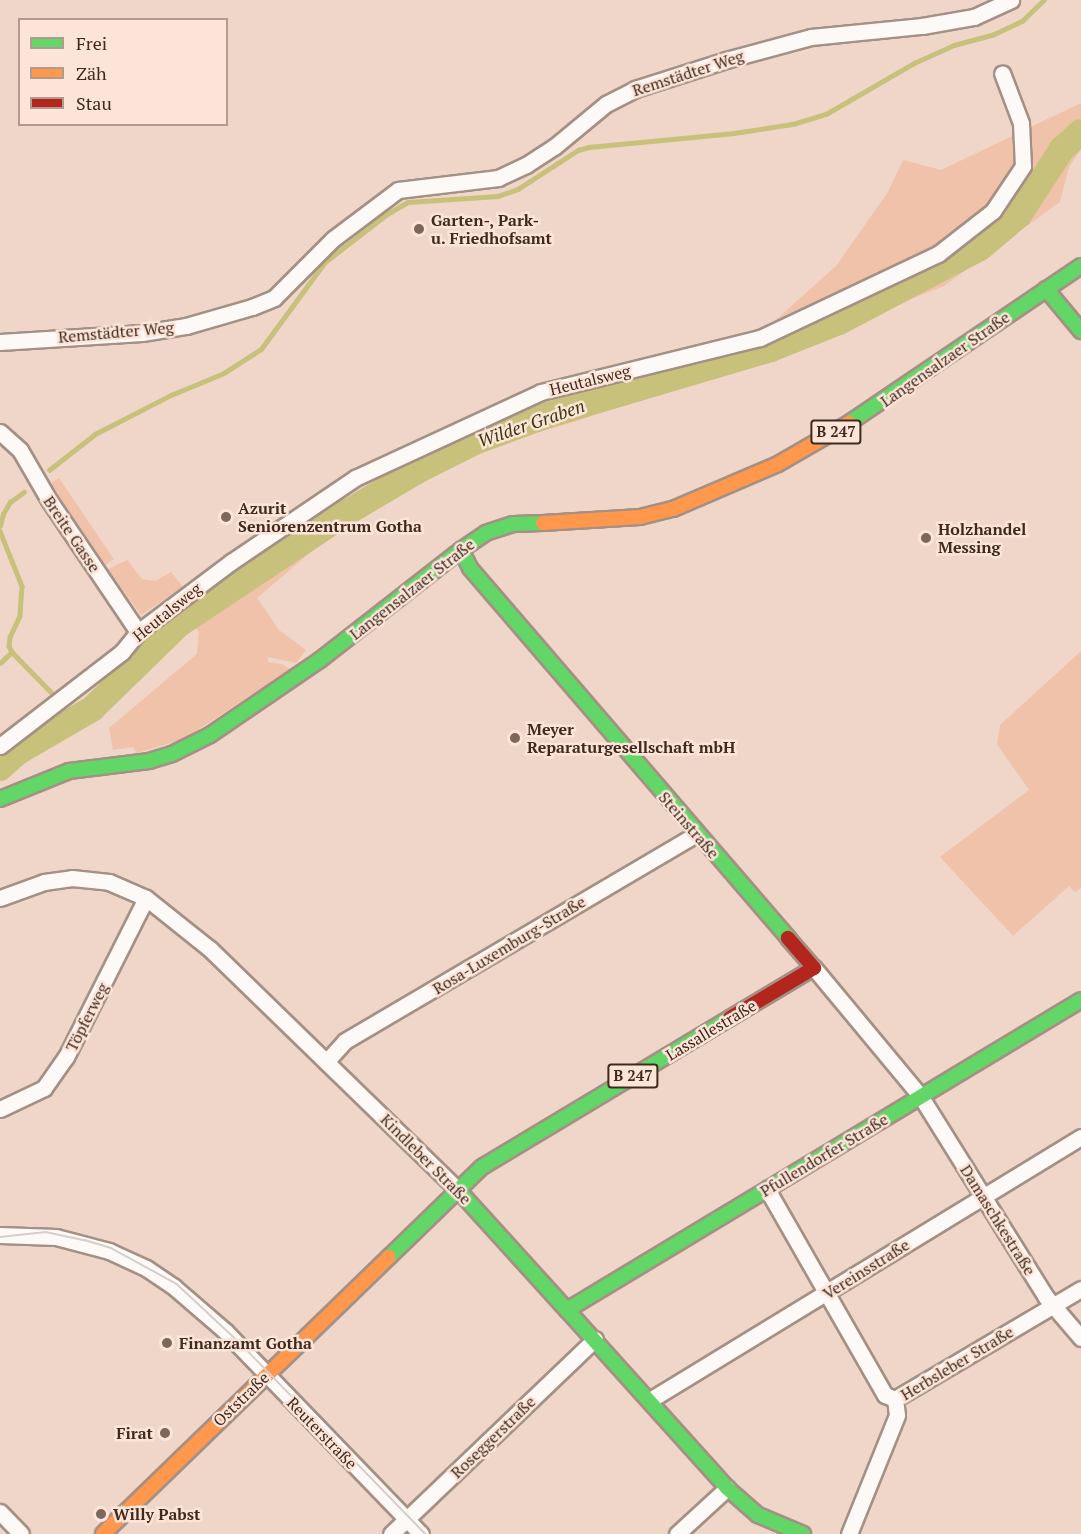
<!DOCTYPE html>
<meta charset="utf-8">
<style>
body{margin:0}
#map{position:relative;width:1081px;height:1534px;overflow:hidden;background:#efd6c9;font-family:"PT Serif",serif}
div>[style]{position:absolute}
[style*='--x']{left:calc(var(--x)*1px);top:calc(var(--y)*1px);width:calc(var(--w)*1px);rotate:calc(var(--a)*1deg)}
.green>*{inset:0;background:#f0c2a9;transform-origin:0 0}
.stream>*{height:4.5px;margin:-2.25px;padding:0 2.25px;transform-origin:2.25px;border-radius:2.25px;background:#c8c17b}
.river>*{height:26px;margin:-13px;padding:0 13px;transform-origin:13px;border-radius:13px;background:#c8c17b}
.roads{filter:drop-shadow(2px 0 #a49084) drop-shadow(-2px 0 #a49084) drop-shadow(0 2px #a49084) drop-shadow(0 -2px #a49084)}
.street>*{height:15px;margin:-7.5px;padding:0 7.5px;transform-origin:7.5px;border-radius:7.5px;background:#fdf9f7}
.fast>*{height:14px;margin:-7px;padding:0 7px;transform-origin:7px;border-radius:7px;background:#63d668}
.slow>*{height:14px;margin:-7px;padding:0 7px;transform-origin:7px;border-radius:7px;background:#ff974d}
.jam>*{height:14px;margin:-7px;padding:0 7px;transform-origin:7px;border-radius:7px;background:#b3261e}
.tram>*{height:1.5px;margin:-0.75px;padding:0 0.75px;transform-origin:0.75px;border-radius:0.75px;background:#d6ceca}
.dots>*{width:16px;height:16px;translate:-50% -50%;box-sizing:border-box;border:3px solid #fce4d8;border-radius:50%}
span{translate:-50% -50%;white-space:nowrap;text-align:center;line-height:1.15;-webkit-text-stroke:5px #fce4d8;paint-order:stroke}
.shield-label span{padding:2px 4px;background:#fce4d8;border:2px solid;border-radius:4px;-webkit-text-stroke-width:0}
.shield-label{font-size:15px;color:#402a1e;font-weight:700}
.street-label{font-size:16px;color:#402a1e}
.poi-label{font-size:16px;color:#402a1e;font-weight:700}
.left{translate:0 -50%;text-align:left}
.right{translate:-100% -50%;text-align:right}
.water-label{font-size:18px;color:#393910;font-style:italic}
.legend{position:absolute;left:18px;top:18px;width:210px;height:108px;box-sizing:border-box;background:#fce4d8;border:2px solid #b19a8e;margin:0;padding:8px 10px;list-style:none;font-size:18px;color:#402a1e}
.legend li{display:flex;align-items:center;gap:12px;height:30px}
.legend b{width:30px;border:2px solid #b19a8e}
</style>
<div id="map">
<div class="green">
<div style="clip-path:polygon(1081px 103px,1081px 149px,1069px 167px,1060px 202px,944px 286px,783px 350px,577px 421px,480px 449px,427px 475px,353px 516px,257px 598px,279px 630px,306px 650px,296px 663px,268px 657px,268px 662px,282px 664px,290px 669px,184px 739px,137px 753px,133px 747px,113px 750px,109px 728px,197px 654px,199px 632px,184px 611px,372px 481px,439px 445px,518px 412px,648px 373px,742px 350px,836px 266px,888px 192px,903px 160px,941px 170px)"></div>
<div style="left:59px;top:478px;width:98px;height:10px;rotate:56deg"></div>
<div style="clip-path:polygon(127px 560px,142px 579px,155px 581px,171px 572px,183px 587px,141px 615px,108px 569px)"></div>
<div style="clip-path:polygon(1081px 651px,1081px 888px,1075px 892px,1069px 886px,1013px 936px,940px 857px,1029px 790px,997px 744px,1000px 725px)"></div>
</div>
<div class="stream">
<div style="--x:49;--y:470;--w:58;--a:-38"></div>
<div style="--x:95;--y:434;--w:85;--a:-27.2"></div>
<div style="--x:171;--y:395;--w:57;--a:-22.5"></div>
<div style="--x:224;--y:373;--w:44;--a:-33"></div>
<div style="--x:261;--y:349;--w:108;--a:-53.7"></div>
<div style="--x:325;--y:262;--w:78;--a:-37.7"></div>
<div style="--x:387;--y:214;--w:24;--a:-30"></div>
<div style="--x:408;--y:202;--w:90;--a:-3.8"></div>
<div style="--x:498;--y:196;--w:21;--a:-19"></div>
<div style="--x:518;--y:189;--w:72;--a:-33"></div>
<div style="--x:578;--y:150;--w:11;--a:-15"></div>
<div style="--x:589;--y:147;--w:146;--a:-5.5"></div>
<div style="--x:734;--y:133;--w:60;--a:-8.7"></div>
<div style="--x:793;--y:124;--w:34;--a:-17"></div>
<div style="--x:826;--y:114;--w:102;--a:-30.1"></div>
<div style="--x:914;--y:63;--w:44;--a:-24.2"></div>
<div style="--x:954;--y:45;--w:39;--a:-15"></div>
<div style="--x:992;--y:35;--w:33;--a:-25"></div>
<div style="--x:1022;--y:21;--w:30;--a:-44"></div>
<div style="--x:0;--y:526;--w:12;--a:-76"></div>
<div style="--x:3;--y:514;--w:14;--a:-60"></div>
<div style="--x:10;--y:502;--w:17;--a:-36"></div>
<div style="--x:0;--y:531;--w:59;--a:68.2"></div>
<div style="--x:22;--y:586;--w:30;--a:94"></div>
<div style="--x:20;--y:616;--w:23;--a:115"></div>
<div style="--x:10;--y:637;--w:9;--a:96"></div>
<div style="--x:9;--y:646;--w:7;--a:63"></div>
<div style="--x:0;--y:663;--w:16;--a:-43"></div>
<div style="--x:12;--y:652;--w:59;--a:45.7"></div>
</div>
<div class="river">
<div style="--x:0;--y:768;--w:24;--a:-42"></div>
<div style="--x:18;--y:752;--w:86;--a:-30.2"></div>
<div style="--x:92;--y:709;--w:120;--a:-44.3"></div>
<div style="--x:178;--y:625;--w:202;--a:-33.7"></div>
<div style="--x:346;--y:513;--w:85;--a:-30.5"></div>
<div style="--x:419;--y:470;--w:65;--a:-26.6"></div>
<div style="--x:477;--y:441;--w:76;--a:-20.1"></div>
<div style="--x:548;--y:415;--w:233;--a:-16.5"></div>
<div style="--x:771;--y:349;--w:73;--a:-21.7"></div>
<div style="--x:839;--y:322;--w:159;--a:-27.7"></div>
<div style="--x:980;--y:248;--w:51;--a:-40.2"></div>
<div style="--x:1019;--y:215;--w:79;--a:-56.9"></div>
<div style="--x:1062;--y:149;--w:25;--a:-42"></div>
</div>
<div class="roads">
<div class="street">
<div style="--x:0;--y:342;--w:142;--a:-3.6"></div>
<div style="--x:142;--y:333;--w:45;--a:-9"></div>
<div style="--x:186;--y:326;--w:69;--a:-16.1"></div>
<div style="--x:252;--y:307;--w:24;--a:-22"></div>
<div style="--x:274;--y:298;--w:83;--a:-45"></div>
<div style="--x:333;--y:239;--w:81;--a:-37"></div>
<div style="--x:398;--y:190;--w:101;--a:-6.8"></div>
<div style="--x:498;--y:178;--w:31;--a:-25"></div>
<div style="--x:526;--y:165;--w:33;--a:-33"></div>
<div style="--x:554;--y:147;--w:67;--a:-39.6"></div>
<div style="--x:606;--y:104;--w:33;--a:-27"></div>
<div style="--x:635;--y:89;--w:96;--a:-17.7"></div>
<div style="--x:726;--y:60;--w:88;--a:-15.1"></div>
<div style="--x:811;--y:37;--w:112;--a:-5.7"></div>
<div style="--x:922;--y:26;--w:53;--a:-9.8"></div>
<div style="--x:974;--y:17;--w:41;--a:-24.7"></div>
<div style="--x:0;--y:432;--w:27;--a:42"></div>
<div style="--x:20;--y:450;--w:58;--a:59.9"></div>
<div style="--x:49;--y:500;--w:159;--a:56"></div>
<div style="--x:0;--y:746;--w:154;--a:-37.6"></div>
<div style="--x:122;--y:652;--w:26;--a:-51"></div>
<div style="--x:138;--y:632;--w:116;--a:-37"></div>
<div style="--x:231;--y:562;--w:150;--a:-34.1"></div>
<div style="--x:355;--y:478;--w:205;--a:-24.8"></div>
<div style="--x:541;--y:392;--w:226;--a:-13.9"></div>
<div style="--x:760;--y:338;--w:197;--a:-25.3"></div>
<div style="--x:938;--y:254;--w:70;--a:-38"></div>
<div style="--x:993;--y:211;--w:54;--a:-56.3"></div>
<div style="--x:1023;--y:166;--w:43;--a:-92.7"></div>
<div style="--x:1021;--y:123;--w:53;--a:-110.8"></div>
<div style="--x:0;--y:898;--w:47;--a:-20"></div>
<div style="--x:44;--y:882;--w:28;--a:-8"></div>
<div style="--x:72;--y:878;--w:37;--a:6"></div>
<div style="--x:109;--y:882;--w:40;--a:23.4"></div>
<div style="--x:146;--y:898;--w:82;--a:38.6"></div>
<div style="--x:210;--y:949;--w:346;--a:44.2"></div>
<div style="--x:814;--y:968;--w:168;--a:50.3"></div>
<div style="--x:921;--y:1097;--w:236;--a:58"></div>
<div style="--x:1046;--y:1297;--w:54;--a:49.5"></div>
<div style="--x:326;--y:1062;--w:28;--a:-48"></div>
<div style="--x:345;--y:1041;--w:408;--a:-30.5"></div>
<div style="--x:0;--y:1109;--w:49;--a:-25.5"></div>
<div style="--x:44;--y:1088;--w:38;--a:-55"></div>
<div style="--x:66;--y:1057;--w:178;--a:-63.3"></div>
<div style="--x:767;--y:1189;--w:237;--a:60.2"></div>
<div style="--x:885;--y:1395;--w:11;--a:22"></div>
<div style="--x:0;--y:1235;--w:56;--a:2"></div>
<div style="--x:56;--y:1237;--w:55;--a:14.8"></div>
<div style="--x:109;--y:1251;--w:41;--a:24.7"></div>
<div style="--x:146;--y:1268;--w:34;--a:34"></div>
<div style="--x:174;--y:1287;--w:67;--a:40.8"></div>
<div style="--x:225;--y:1331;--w:282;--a:46"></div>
<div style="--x:650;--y:1400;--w:505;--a:-31.39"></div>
<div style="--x:0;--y:1512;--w:30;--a:46"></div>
<div style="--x:391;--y:1534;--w:282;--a:-43.7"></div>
<div style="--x:677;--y:1534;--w:68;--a:-42.6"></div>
<div style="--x:849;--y:1534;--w:128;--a:-68"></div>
<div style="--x:897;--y:1415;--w:16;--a:-97"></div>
<div style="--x:895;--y:1399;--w:216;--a:-30.6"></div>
</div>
<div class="fast">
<div style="--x:1046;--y:289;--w:55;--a:50.2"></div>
<div style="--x:849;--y:423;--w:280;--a:-34.1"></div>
<div style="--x:543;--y:523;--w:30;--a:178"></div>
<div style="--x:513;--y:524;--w:28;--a:162"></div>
<div style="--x:486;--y:533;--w:30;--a:146"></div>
<div style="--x:461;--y:550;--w:20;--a:63"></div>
<div style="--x:470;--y:568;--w:488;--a:49.3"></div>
<div style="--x:0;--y:799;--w:74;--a:-22.1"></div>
<div style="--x:69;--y:771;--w:81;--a:-7.1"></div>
<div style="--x:149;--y:761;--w:24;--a:-17"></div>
<div style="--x:172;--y:754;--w:42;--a:-26.6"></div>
<div style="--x:210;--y:735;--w:133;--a:-34.3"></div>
<div style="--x:320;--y:660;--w:179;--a:-38"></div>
<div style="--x:458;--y:1190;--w:162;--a:47.8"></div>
<div style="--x:567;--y:1310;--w:600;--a:-31.09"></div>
<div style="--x:389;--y:1257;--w:129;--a:-44.1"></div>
<div style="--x:482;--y:1167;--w:289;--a:-31"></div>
<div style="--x:567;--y:1310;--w:239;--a:48"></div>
<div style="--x:727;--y:1488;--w:41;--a:41.1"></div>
<div style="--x:758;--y:1515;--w:49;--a:22.9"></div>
</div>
<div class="slow">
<div style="--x:543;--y:523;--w:97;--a:-3.5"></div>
<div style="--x:640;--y:517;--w:34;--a:-14"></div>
<div style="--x:673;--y:509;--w:114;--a:-23.2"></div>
<div style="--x:778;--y:464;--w:82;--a:-30"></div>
<div style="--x:103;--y:1534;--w:398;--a:-44.1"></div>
</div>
<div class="jam">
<div style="--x:730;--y:1018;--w:98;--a:-30.8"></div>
<div style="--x:814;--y:968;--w:40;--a:-131"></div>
</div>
</div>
<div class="tram">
<div style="--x:0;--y:1237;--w:46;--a:-6.2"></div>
<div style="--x:46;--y:1232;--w:40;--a:12"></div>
<div style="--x:85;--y:1240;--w:27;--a:17"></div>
<div style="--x:111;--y:1248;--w:75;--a:28.6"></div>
<div style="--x:177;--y:1284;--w:86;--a:43.1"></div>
<div style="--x:240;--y:1343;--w:267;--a:45.8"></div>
</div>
<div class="dots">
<div style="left:419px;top:229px;background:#7d665a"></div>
<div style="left:226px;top:517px;background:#7d665a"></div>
<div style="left:926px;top:538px;background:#7d665a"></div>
<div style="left:515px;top:738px;background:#7d665a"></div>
<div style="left:167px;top:1343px;background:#7d665a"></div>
<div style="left:165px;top:1433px;background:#7d665a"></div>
<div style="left:101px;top:1514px;background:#7d665a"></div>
</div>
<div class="shield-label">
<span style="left:836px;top:432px">B 247</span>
<span style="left:633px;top:1076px">B 247</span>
</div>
<div class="street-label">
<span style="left:688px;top:73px;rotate:-18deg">Remstädter Weg</span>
<span style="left:116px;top:332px;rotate:-5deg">Remstädter Weg</span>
<span style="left:945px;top:359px;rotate:-35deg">Langensalzaer Straße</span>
<span style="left:590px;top:380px;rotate:-14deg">Heutalsweg</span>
<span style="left:72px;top:534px;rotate:56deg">Breite Gasse</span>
<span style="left:412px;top:589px;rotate:-38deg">Langensalzaer Straße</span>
<span style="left:167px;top:612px;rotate:-39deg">Heutalsweg</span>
<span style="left:689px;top:825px;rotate:49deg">Steinstraße</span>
<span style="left:509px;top:945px;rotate:-31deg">Rosa-Luxemburg-Straße</span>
<span style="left:87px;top:1017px;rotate:-63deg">Töpferweg</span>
<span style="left:711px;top:1030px;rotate:-31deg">Lassallestraße</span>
<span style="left:824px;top:1155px;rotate:-31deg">Pfullendorfer Straße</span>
<span style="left:426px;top:1159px;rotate:45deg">Kindleber Straße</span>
<span style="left:998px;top:1220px;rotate:58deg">Damaschkestraße</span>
<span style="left:866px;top:1269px;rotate:-32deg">Vereinsstraße</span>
<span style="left:957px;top:1363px;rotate:-31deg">Herbsleber Straße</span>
<span style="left:241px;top:1399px;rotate:-44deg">Oststraße</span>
<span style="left:322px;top:1433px;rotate:46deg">Reuterstraße</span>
<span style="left:493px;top:1437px;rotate:-44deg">Roseggerstraße</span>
</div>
<div class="poi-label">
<span class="left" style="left:431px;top:229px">Garten-, Park-<br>u. Friedhofsamt</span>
<span class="left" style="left:238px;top:517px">Azurit<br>Seniorenzentrum Gotha</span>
<span class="left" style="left:938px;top:538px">Holzhandel<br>Messing</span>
<span class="left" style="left:527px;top:738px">Meyer<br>Reparaturgesellschaft mbH</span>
<span class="left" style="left:179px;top:1343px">Finanzamt Gotha</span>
<span class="right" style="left:153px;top:1433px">Firat</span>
<span class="left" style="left:113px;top:1514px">Willy Pabst</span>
</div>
<div class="water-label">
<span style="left:531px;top:423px;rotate:-19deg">Wilder Graben</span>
</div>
<ul class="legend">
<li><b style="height:8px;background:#63d668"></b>Frei</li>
<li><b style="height:8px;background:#ff974d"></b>Zäh</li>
<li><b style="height:8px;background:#b3261e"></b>Stau</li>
</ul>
</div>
